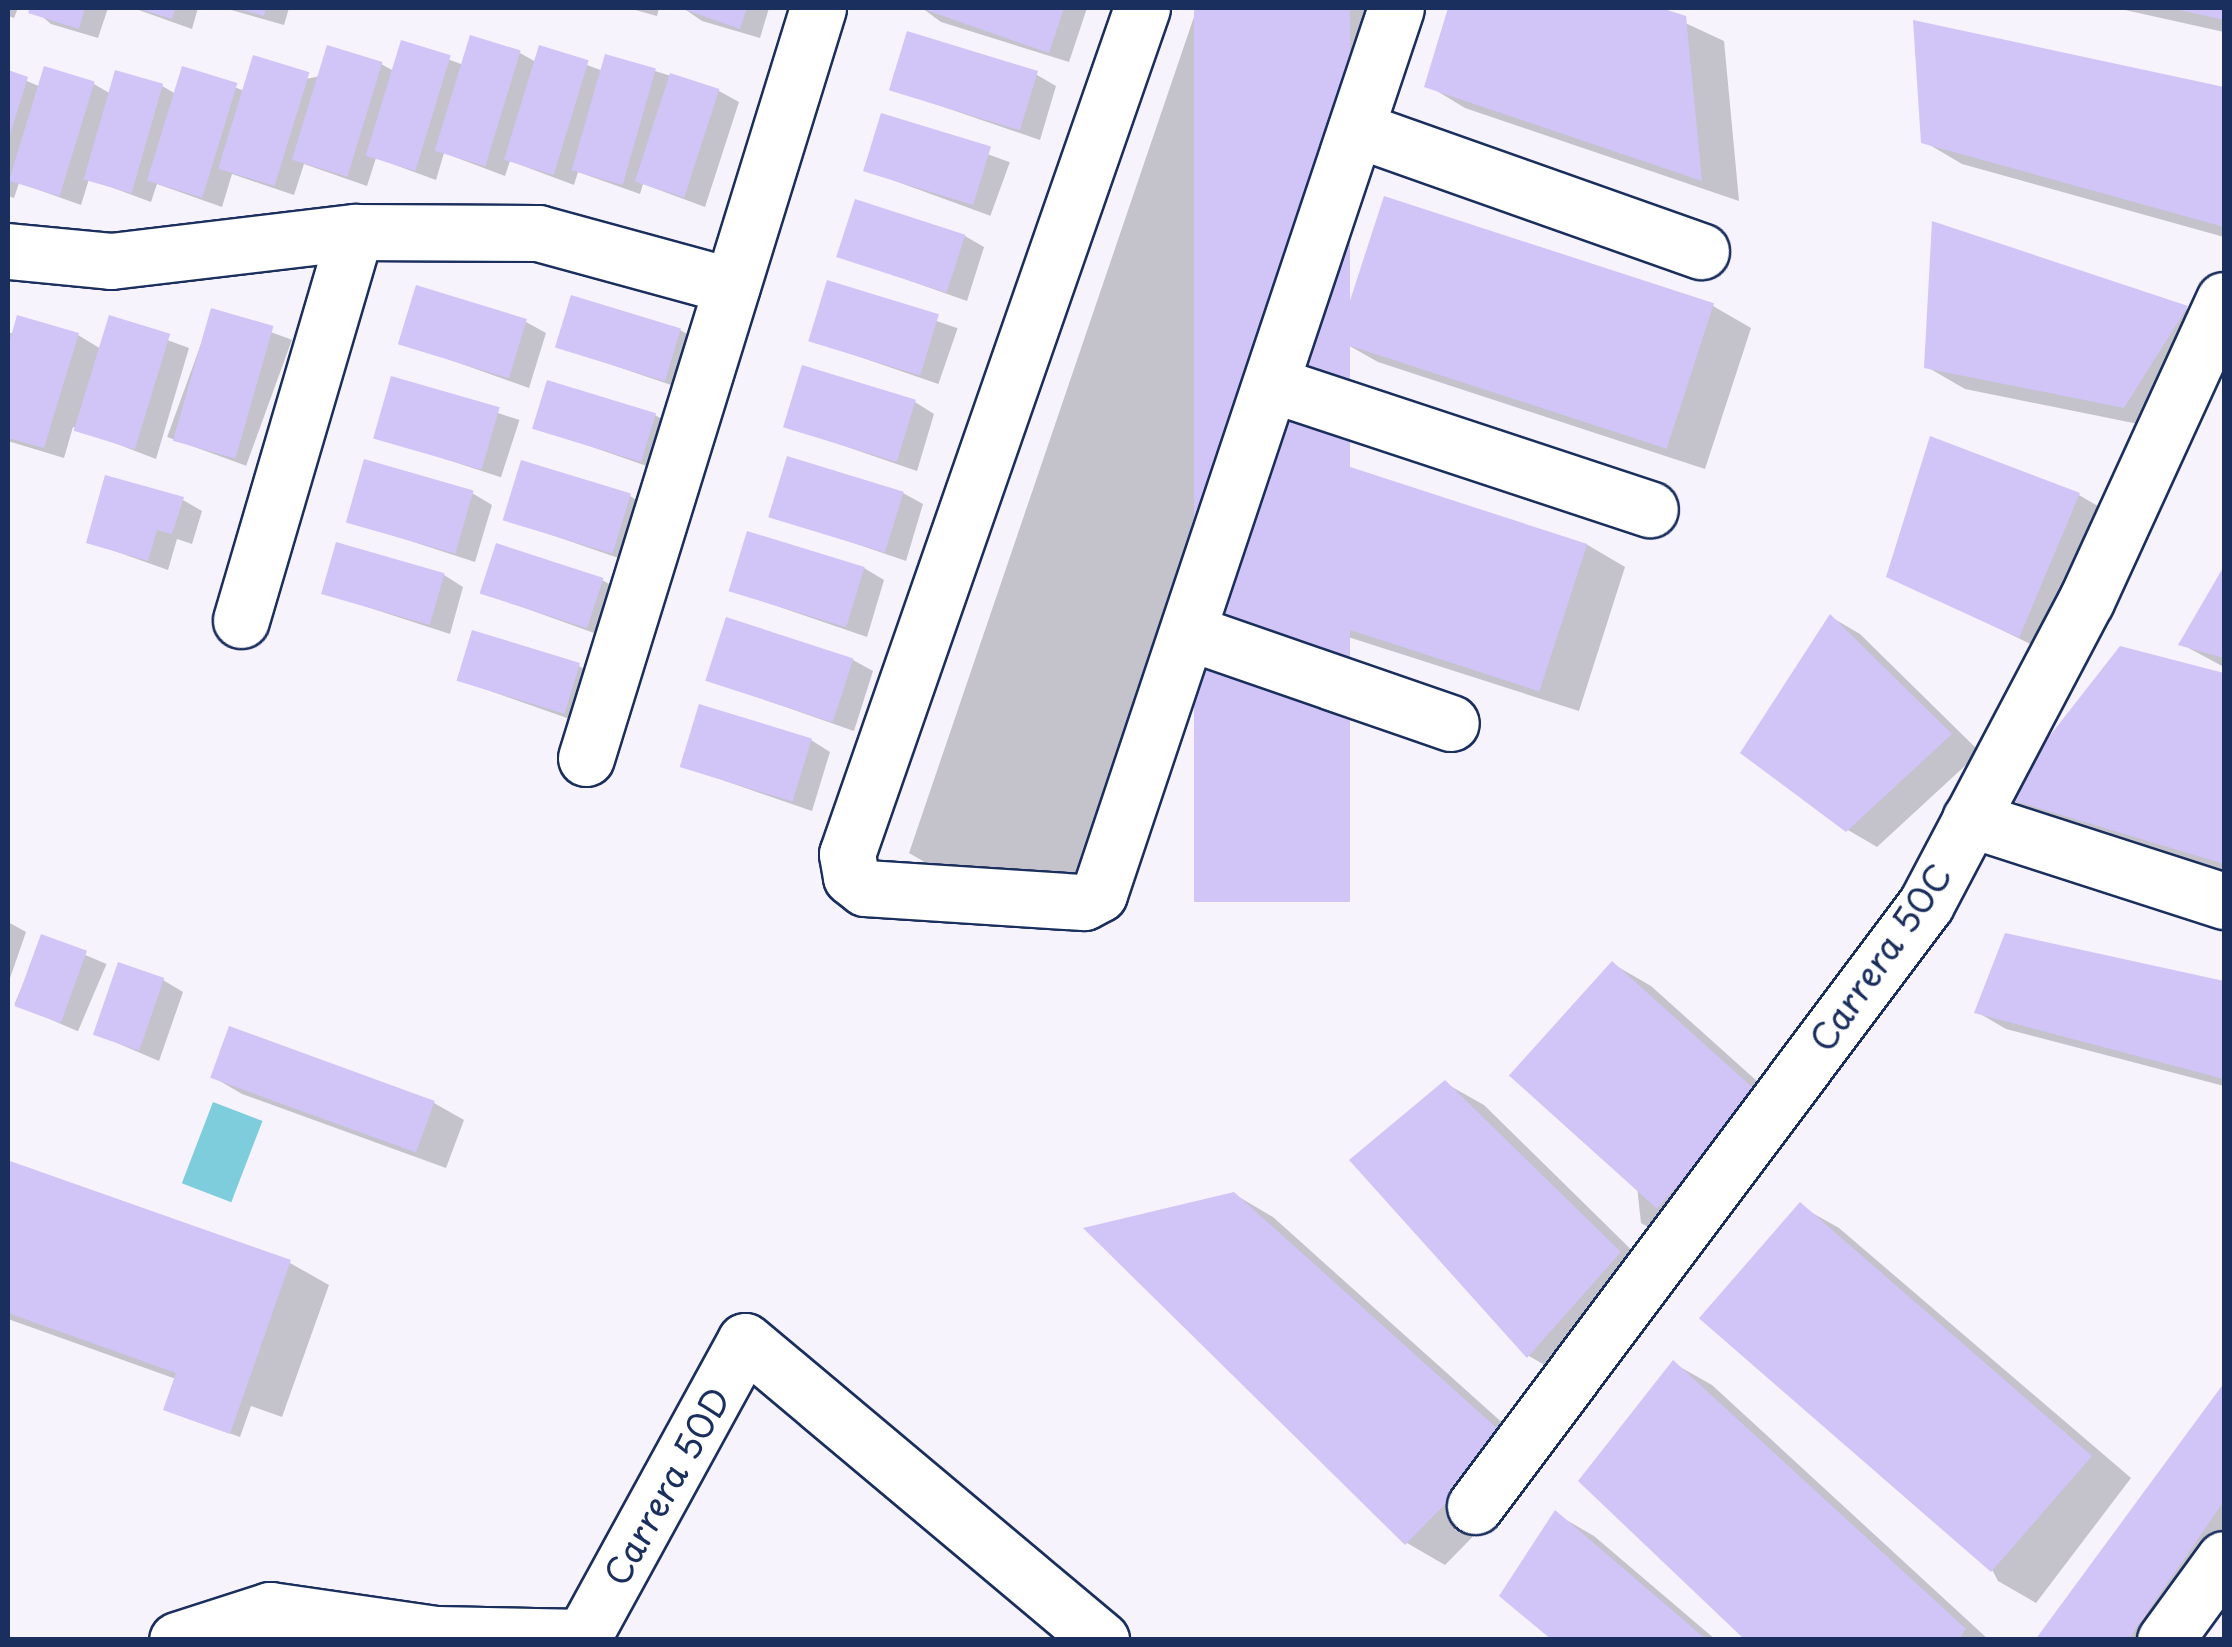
<!DOCTYPE html>
<style>
body{margin:0}
#map{position:relative;width:2232px;height:1647px;overflow:hidden;background:#f6f3fd;font-family:"Playpen Sans",sans-serif}
div>[style]{position:absolute}
[style*='--x']{left:calc(var(--x)*1px);top:calc(var(--y)*1px);width:calc(var(--w)*1px);rotate:calc(var(--a)*1deg)}
.water>*{inset:0;background:#7ecddc;transform-origin:0 0}
.shadow>*{inset:0;background:#0003;transform-origin:0 0}
.building>*{inset:0;background:#d1c5f7;transform-origin:0 0}
.roads{filter:drop-shadow(2px 0 #1b2f5e) drop-shadow(-2px 0 #1b2f5e) drop-shadow(0 2px #1b2f5e) drop-shadow(0 -2px #1b2f5e)}
.minor>*{height:55px;margin:-27.5px;padding:0 27.5px;transform-origin:27.5px;border-radius:27.5px;background:#fff}
span{translate:-50% -50%;white-space:nowrap;text-align:center;line-height:1.15;-webkit-text-stroke:10px #fff;paint-order:stroke}
.street-label{font-size:35px;color:#1b2f5e}
.frame{position:absolute;inset:0;border:10px solid #1b2f5e;pointer-events:none}
</style>
<div id="map">
<div class="water">
<div style="left:213px;top:1102px;width:53px;height:87px;rotate:21deg"></div>
</div>
<div class="shadow">
<div style="clip-path:polygon(8px 8px,18px 8px,14px 18px,8px 16px)"></div>
<div style="clip-path:polygon(32px 8px,108px 8px,98px 38px,51px 24px)"></div>
<div style="clip-path:polygon(133px 8px,198px 8px,192px 29px)"></div>
<div style="clip-path:polygon(224px 8px,289px 8px,284px 25px)"></div>
<div style="clip-path:polygon(628px 8px,659px 8px,657px 16px)"></div>
<div style="clip-path:polygon(683px 8px,769px 8px,760px 38px,702px 21px)"></div>
<div style="clip-path:polygon(922px 8px,1087px 8px,1069px 62px,941px 22px)"></div>
<div style="clip-path:polygon(1197px 8px,1396px 8px,1098px 886px,947px 875px,909px 853px)"></div>
<div style="clip-path:polygon(1451px 8px,1653px 8px,1724px 41px,1739px 201px,1465px 108px,1427px 85px)"></div>
<div style="clip-path:polygon(2116px 8px,2224px 8px,2224px 32px)"></div>
<div style="clip-path:polygon(1915px 23px,2224px 89px,2224px 237px,1962px 164px,1923px 141px)"></div>
<div style="clip-path:polygon(402px 43px,464px 65px,520px 53px,536px 62px,541px 48px,603px 71px,655px 71px,719px 91px,739px 102px,705px 207px,643px 184px,640px 194px,578px 172px,574px 185px,510px 161px,505px 176px,444px 153px,436px 180px,376px 158px,367px 186px,304px 164px,294px 195px,232px 174px,222px 207px,157px 184px,151px 202px,89px 179px,81px 205px,19px 183px,14px 198px,8px 196px,8px 73px,41px 87px,94px 84px,111px 94px,162px 86px,176px 94px,184px 69px,245px 91px,381px 64px,394px 71px)"></div>
<div style="clip-path:polygon(1037px 75px,1056px 86px,1040px 140px,891px 89px)"></div>
<div style="left:883px;top:116px;width:135px;height:57px;rotate:20deg"></div>
<div style="clip-path:polygon(1934px 224px,2187px 309px,2224px 330px,2163px 429px,1965px 389px,1927px 367px)"></div>
<div style="clip-path:polygon(965px 236px,984px 247px,967px 301px,840px 256px)"></div>
<div style="left:829px;top:284px;width:136px;height:59px;rotate:19deg"></div>
<div style="clip-path:polygon(1713px 306px,1751px 328px,1705px 469px,1378px 362px,1339px 340px)"></div>
<div style="left:213px;top:311px;width:84px;height:134px;rotate:20deg"></div>
<div style="clip-path:polygon(110px 319px,189px 348px,156px 459px,73px 427px,64px 458px,8px 441px,8px 333px,78px 335px,101px 349px)"></div>
<div style="clip-path:polygon(526px 322px,546px 333px,529px 388px,400px 342px)"></div>
<div style="clip-path:polygon(680px 330px,700px 341px,686px 390px,559px 347px)"></div>
<div style="left:393px;top:379px;width:133px;height:60px;rotate:18deg"></div>
<div style="clip-path:polygon(915px 402px,934px 414px,917px 471px,786px 426px)"></div>
<div style="clip-path:polygon(655px 415px,675px 427px,661px 471px,535px 427px)"></div>
<div style="clip-path:polygon(472px 493px,492px 505px,475px 562px,349px 521px)"></div>
<div style="clip-path:polygon(903px 493px,923px 504px,906px 561px,772px 515px)"></div>
<div style="clip-path:polygon(2079px 495px,2108px 512px,2049px 653px,1889px 575px)"></div>
<div style="clip-path:polygon(630px 496px,650px 508px,633px 563px,505px 519px)"></div>
<div style="clip-path:polygon(183px 500px,202px 511px,192px 544px,177px 539px,168px 570px,89px 542px)"></div>
<div style="clip-path:polygon(1586px 544px,1625px 567px,1579px 711px,1295px 620px,1257px 598px)"></div>
<div style="clip-path:polygon(864px 568px,884px 580px,867px 637px,733px 591px)"></div>
<div style="clip-path:polygon(2224px 571px,2224px 667px,2181px 644px)"></div>
<div style="clip-path:polygon(444px 575px,463px 587px,450px 634px,324px 593px)"></div>
<div style="clip-path:polygon(602px 580px,622px 591px,608px 638px,483px 593px)"></div>
<div style="clip-path:polygon(1831px 617px,1860px 634px,1980px 752px,1877px 847px,1848px 830px)"></div>
<div style="clip-path:polygon(2121px 649px,2224px 676px,2224px 872px,2044px 818px,2006px 796px)"></div>
<div style="clip-path:polygon(853px 660px,873px 671px,854px 731px,709px 680px)"></div>
<div style="clip-path:polygon(579px 666px,599px 678px,584px 724px,459px 680px)"></div>
<div style="clip-path:polygon(811px 740px,830px 752px,812px 811px,682px 766px)"></div>
<div style="clip-path:polygon(8px 922px,26px 932px,8px 984px)"></div>
<div style="clip-path:polygon(2006px 936px,2224px 984px,2224px 1086px,2006px 1029px,1977px 1012px)"></div>
<div style="left:43px;top:937px;width:69px;height:73px;rotate:23deg"></div>
<div style="clip-path:polygon(1613px 964px,1651px 986px,1797px 1117px,1679px 1245px,1641px 1223px)"></div>
<div style="clip-path:polygon(163px 980px,183px 992px,159px 1061px,96px 1034px)"></div>
<div style="clip-path:polygon(213px 1077px,434px 1103px,464px 1120px,446px 1168px,242px 1094px)"></div>
<div style="clip-path:polygon(1445px 1083px,1484px 1105px,1658px 1276px,1567px 1378px,1529px 1356px,1353px 1161px)"></div>
<div style="clip-path:polygon(12px 1164px,290px 1263px,329px 1285px,282px 1417px,251px 1406px,240px 1437px,175px 1414px,176px 1379px,8px 1319px)"></div>
<div style="clip-path:polygon(1234px 1194px,1273px 1217px,1546px 1462px,1445px 1565px,1407px 1543px)"></div>
<div style="clip-path:polygon(1800px 1206px,1839px 1228px,2131px 1478px,2036px 1603px,1998px 1581px)"></div>
<div style="clip-path:polygon(1673px 1363px,1712px 1385px,1989px 1640px,1749px 1640px)"></div>
<div style="clip-path:polygon(2224px 1387px,2224px 1578px,2181px 1640px,2038px 1640px)"></div>
<div style="clip-path:polygon(1556px 1514px,1594px 1536px,1716px 1640px,1556px 1640px)"></div>
</div>
<div class="building">
<div style="clip-path:polygon(30px 8px,85px 8px,79px 29px,28px 13px)"></div>
<div style="clip-path:polygon(136px 8px,175px 8px,172px 19px)"></div>
<div style="clip-path:polygon(680px 8px,747px 8px,740px 29px)"></div>
<div style="clip-path:polygon(920px 8px,1064px 8px,1049px 53px)"></div>
<div style="left:1194px;top:8px;width:156px;height:894px"></div>
<div style="clip-path:polygon(1448px 8px,1661px 8px,1686px 16px,1702px 181px,1424px 87px)"></div>
<div style="clip-path:polygon(2175px 8px,2224px 8px,2224px 20px,2175px 9px)"></div>
<div style="clip-path:polygon(239px 9px,239px 8px,266px 8px,264px 16px)"></div>
<div style="clip-path:polygon(1913px 20px,2224px 87px,2224px 227px,1921px 143px)"></div>
<div style="left:907px;top:31px;width:137px;height:62px;rotate:17deg"></div>
<div style="left:470px;top:35px;width:53px;height:121px;rotate:17deg"></div>
<div style="left:401px;top:40px;width:52px;height:121px;rotate:17deg"></div>
<div style="left:327px;top:45px;width:58px;height:120px;rotate:17deg"></div>
<div style="left:539px;top:45px;width:52px;height:120px;rotate:17deg"></div>
<div style="left:605px;top:54px;width:53px;height:121px;rotate:16deg"></div>
<div style="left:253px;top:55px;width:59px;height:119px;rotate:17deg"></div>
<div style="left:44px;top:66px;width:53px;height:120px;rotate:17deg"></div>
<div style="left:182px;top:66px;width:58px;height:120px;rotate:17deg"></div>
<div style="clip-path:polygon(8px 70px,28px 77px,8px 141px)"></div>
<div style="left:115px;top:70px;width:50px;height:114px;rotate:16deg"></div>
<div style="left:670px;top:73px;width:52px;height:114px;rotate:18deg"></div>
<div style="left:881px;top:113px;width:115px;height:61px;rotate:17deg"></div>
<div style="left:1384px;top:196px;width:347px;height:153px;rotate:18deg"></div>
<div style="left:855px;top:199px;width:116px;height:61px;rotate:18deg"></div>
<div style="clip-path:polygon(1932px 221px,2188px 306px,2124px 408px,1924px 368px)"></div>
<div style="left:827px;top:280px;width:117px;height:64px;rotate:17deg"></div>
<div style="left:416px;top:285px;width:116px;height:62px;rotate:17deg"></div>
<div style="left:571px;top:295px;width:115px;height:55px;rotate:17deg"></div>
<div style="left:211px;top:308px;width:65px;height:138px;rotate:16deg"></div>
<div style="clip-path:polygon(17px 315px,79px 333px,44px 448px,8px 438px,8px 347px)"></div>
<div style="left:109px;top:315px;width:64px;height:121px;rotate:17deg"></div>
<div style="left:802px;top:365px;width:119px;height:65px;rotate:17deg"></div>
<div style="left:391px;top:376px;width:113px;height:65px;rotate:16deg"></div>
<div style="left:547px;top:380px;width:114px;height:51px;rotate:17deg"></div>
<div style="clip-path:polygon(1930px 436px,2080px 493px,2019px 638px,1886px 577px)"></div>
<div style="left:1301px;top:451px;width:301px;height:155px;rotate:18deg"></div>
<div style="left:787px;top:456px;width:122px;height:64px;rotate:17deg"></div>
<div style="left:364px;top:459px;width:114px;height:66px;rotate:16deg"></div>
<div style="left:521px;top:460px;width:115px;height:63px;rotate:17deg"></div>
<div style="clip-path:polygon(105px 475px,184px 497px,172px 534px,157px 530px,148px 561px,86px 543px)"></div>
<div style="left:747px;top:531px;width:123px;height:63px;rotate:17deg"></div>
<div style="left:336px;top:542px;width:113px;height:54px;rotate:16deg"></div>
<div style="left:496px;top:543px;width:113px;height:53px;rotate:18deg"></div>
<div style="clip-path:polygon(2224px 566px,2224px 658px,2178px 645px)"></div>
<div style="clip-path:polygon(1830px 614px,1952px 734px,1846px 832px,1740px 753px)"></div>
<div style="left:726px;top:617px;width:134px;height:67px;rotate:18deg"></div>
<div style="left:472px;top:630px;width:113px;height:53px;rotate:17deg"></div>
<div style="clip-path:polygon(2120px 646px,2224px 673px,2224px 864px,2002px 797px)"></div>
<div style="left:699px;top:704px;width:118px;height:66px;rotate:17deg"></div>
<div style="clip-path:polygon(2005px 933px,2224px 981px,2224px 1079px,1974px 1013px)"></div>
<div style="left:41px;top:934px;width:49px;height:77px;rotate:20deg"></div>
<div style="left:1612px;top:961px;width:199px;height:154px;rotate:42deg"></div>
<div style="left:118px;top:962px;width:49px;height:77px;rotate:19deg"></div>
<div style="left:229px;top:1026px;width:219px;height:55px;rotate:20deg"></div>
<div style="clip-path:polygon(1445px 1080px,1621px 1252px,1527px 1358px,1349px 1160px)"></div>
<div style="clip-path:polygon(10px 1161px,291px 1260px,230px 1434px,163px 1410px,176px 1373px,8px 1313px)"></div>
<div style="clip-path:polygon(1234px 1192px,1509px 1439px,1405px 1545px,1083px 1228px)"></div>
<div style="left:1800px;top:1202px;width:387px;height:154px;rotate:41deg"></div>
<div style="clip-path:polygon(1673px 1360px,1966px 1629px,1958px 1640px,1745px 1640px,1578px 1481px)"></div>
<div style="clip-path:polygon(2224px 1383px,2224px 1501px,2128px 1640px,2035px 1640px)"></div>
<div style="clip-path:polygon(1555px 1510px,1707px 1640px,1552px 1640px,1499px 1596px)"></div>
</div>
<div class="roads">
<div class="minor">
<div style="--x:1142;--y:8;--w:896;--a:109.22"></div>
<div style="--x:847;--y:854;--w:23;--a:80"></div>
<div style="--x:851;--y:877;--w:18;--a:38"></div>
<div style="--x:865;--y:888;--w:219;--a:3.7"></div>
<div style="--x:1084;--y:902;--w:17;--a:-28"></div>
<div style="--x:1099;--y:894;--w:934;--a:-71.47"></div>
<div style="--x:1356;--y:129;--w:366;--a:19.5"></div>
<div style="--x:8;--y:251;--w:103;--a:5.5"></div>
<div style="--x:111;--y:261;--w:246;--a:-6.8"></div>
<div style="--x:355;--y:232;--w:183;--a:0.3"></div>
<div style="--x:538;--y:233;--w:201;--a:15.3"></div>
<div style="--x:1271;--y:384;--w:399;--a:18.3"></div>
<div style="--x:241;--y:620;--w:404;--a:-73.6"></div>
<div style="--x:1188;--y:632;--w:278;--a:19.1"></div>
<div style="--x:586;--y:758;--w:785;--a:-72.81"></div>
<div style="--x:1970;--y:819;--w:267;--a:17.9"></div>
<div style="--x:1475;--y:1506;--w:752;--a:-53.16"></div>
<div style="--x:1926;--y:904;--w:343;--a:-62.2"></div>
<div style="--x:2086;--y:601;--w:331;--a:-65.4"></div>
<div style="--x:583;--y:1637;--w:337;--a:-61.3"></div>
<div style="--x:745;--y:1341;--w:465;--a:40"></div>
<div style="--x:177;--y:1640;--w:98;--a:-17.9"></div>
<div style="--x:270;--y:1610;--w:169;--a:8.2"></div>
<div style="--x:437;--y:1634;--w:146;--a:1.2"></div>
<div style="--x:2165;--y:1640;--w:100;--a:-53.9"></div>
</div>
</div>
<div class="street-label">
<span style="left:1880px;top:957px;rotate:-55deg">Carrera 50C</span>
<span style="left:666px;top:1486px;rotate:-61deg">Carrera 50D</span>
</div>
<div class="frame"></div>
</div>
